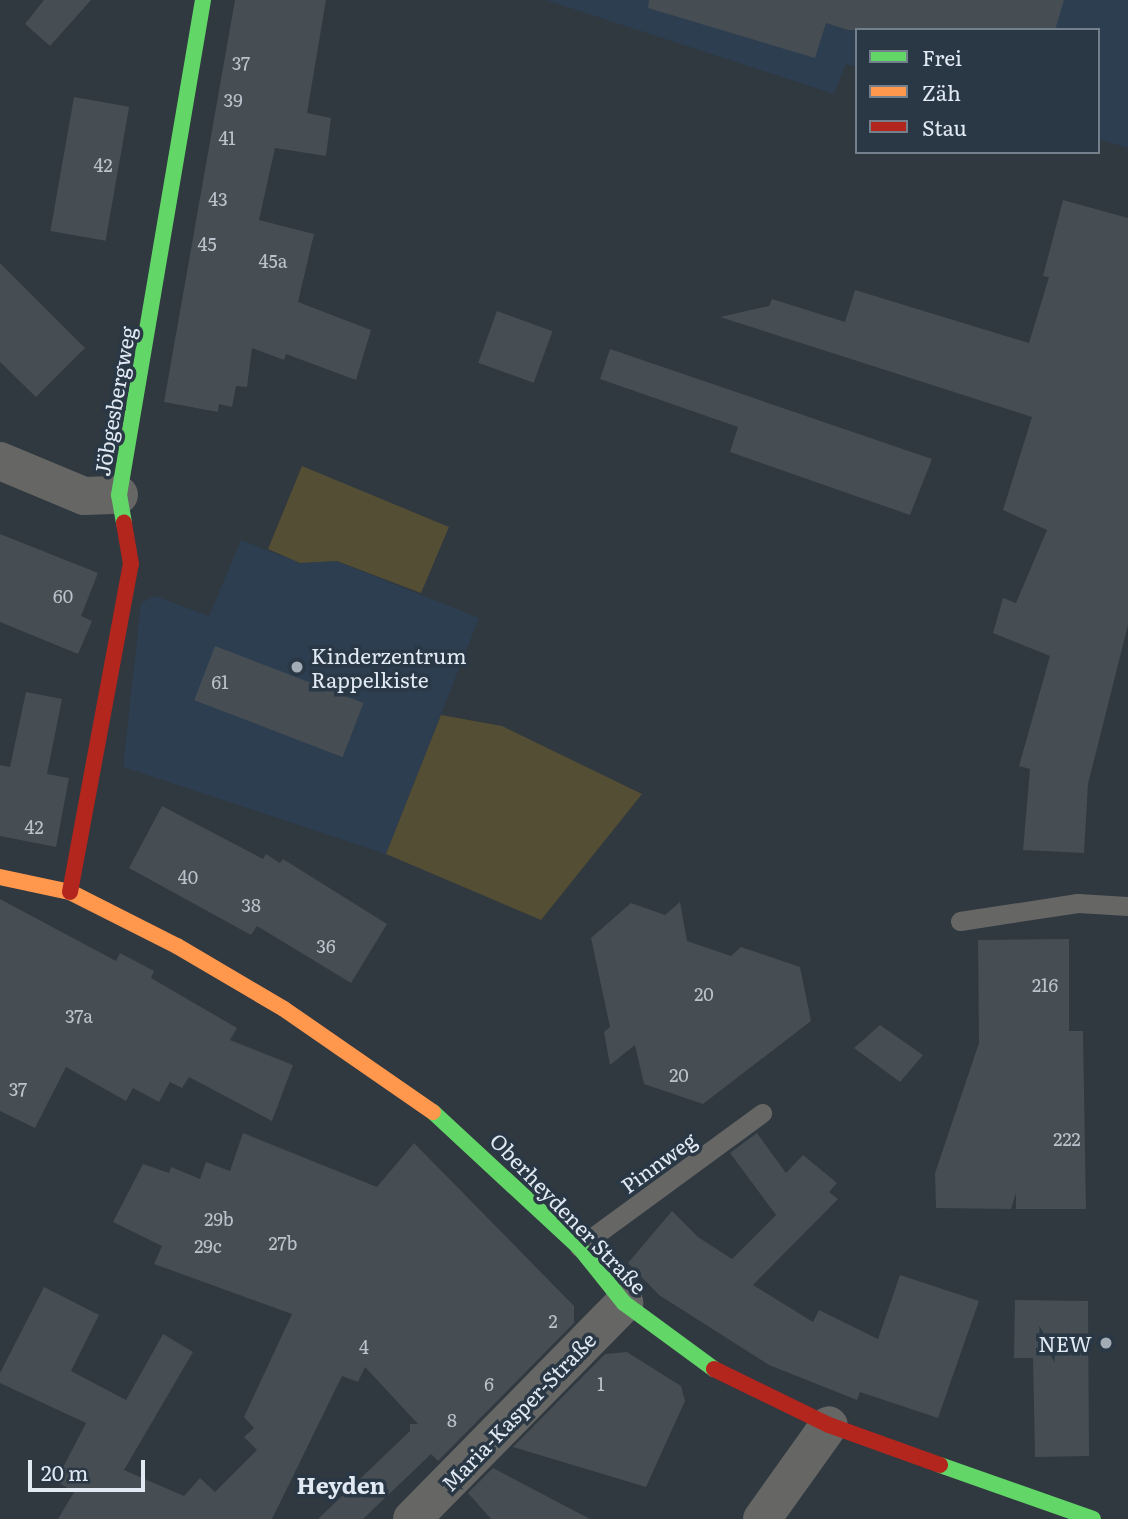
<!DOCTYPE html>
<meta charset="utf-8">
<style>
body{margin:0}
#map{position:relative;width:1128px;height:1519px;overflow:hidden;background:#303840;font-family:Literata,serif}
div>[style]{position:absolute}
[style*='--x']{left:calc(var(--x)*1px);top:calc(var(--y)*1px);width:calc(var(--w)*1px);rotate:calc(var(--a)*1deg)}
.built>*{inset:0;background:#2d3e50}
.green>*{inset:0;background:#544e34}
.building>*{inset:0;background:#464d53;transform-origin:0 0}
.lane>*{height:19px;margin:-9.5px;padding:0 9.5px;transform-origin:9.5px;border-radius:9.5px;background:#666765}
.street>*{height:38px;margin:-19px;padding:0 19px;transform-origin:19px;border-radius:19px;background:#666765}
.fast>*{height:16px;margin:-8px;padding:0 8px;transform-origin:8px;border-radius:8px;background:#63d668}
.slow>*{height:16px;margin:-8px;padding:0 8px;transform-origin:8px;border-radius:8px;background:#ff974d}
.jam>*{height:16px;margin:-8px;padding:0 8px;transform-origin:8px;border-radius:8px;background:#b3261e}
.dots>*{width:19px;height:19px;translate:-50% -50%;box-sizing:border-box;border:4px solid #2a3846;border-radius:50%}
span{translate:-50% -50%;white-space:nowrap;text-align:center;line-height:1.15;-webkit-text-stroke:7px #2a3846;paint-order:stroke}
.number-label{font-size:18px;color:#bac2cb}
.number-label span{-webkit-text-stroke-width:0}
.street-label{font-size:21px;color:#e1e9f3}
.poi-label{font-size:21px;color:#e1e9f3}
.left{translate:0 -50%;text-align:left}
.right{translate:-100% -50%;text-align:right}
.neighbourhood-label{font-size:23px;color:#e1e9f3;font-weight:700}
.legend{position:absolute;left:855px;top:28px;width:245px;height:126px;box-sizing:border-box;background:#2a3846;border:2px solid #737f8b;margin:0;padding:9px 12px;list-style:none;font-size:21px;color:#e1e9f3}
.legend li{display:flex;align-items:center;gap:14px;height:35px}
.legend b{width:35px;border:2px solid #737f8b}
.scale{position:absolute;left:28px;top:1460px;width:117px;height:32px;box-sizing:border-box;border:4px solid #e1e9f3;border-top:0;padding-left:9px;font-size:21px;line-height:24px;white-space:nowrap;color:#e1e9f3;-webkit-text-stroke:5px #2a3846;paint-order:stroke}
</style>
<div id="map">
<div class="built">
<div style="clip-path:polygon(546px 0,1128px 0,1128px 148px,1098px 139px,1098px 30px,857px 30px,857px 67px,846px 64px,834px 94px)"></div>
<div style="clip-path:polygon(241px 540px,300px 563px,336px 561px,479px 618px,386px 854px,123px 767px,141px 603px,155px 596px,209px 616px)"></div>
</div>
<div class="green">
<div style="clip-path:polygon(302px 466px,449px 527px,421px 593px,337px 561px,300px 563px,268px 549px)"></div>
<div style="clip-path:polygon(441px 715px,502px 726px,642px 794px,541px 920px,386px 854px)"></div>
</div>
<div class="building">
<div style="clip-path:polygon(44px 0,91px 0,50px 46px,25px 24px)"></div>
<div style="clip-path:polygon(235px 0,326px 0,307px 113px,331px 118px,326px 156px,275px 148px,259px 220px,314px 234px,298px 302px,371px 330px,356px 380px,286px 354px,284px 360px,252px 348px,247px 387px,236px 386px,232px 407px,219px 404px,218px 412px,164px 402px)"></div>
<div style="clip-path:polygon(649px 0,1064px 0,1055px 30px,848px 30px,826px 23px,815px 58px,648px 8px)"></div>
<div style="left:74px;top:97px;width:56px;height:136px;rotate:10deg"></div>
<div style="clip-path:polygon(1063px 200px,1128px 218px,1128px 625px,1088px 784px,1084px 853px,1023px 850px,1030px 769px,1019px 766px,1050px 656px,993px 633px,1003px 598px,1016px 603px,1047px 530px,1003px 510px,1032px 417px,720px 317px,769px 306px,772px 299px,845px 322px,855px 290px,1029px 343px,1049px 277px,1043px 276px)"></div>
<div style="clip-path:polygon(0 263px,85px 348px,36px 397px,0 362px)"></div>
<div style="left:497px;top:311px;width:59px;height:55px;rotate:20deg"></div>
<div style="clip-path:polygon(610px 349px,932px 459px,910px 515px,730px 452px,738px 427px,600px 379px)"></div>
<div style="clip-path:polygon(0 534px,98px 573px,81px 616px,92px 621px,78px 654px,0 622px)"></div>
<div style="left:215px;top:646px;width:159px;height:58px;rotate:21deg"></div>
<div style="clip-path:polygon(26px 692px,62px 699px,47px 774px,69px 778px,56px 847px,0 836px,0 765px,10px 767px)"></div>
<div style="clip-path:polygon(162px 806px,263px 859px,266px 854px,280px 863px,283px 859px,387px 924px,351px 983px,257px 926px,251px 935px,129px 868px)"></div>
<div style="clip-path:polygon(0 899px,116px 961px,120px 953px,154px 971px,151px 978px,237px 1028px,230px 1040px,293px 1065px,272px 1121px,189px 1077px,182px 1088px,170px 1082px,159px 1102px,133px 1088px,126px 1101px,66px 1067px,35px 1128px,0 1111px)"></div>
<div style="clip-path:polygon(680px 902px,687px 941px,731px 956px,741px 947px,800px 967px,811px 1021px,703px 1104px,644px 1084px,635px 1045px,610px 1065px,604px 1032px,610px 1027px,591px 938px,631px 903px,665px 915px)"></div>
<div style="clip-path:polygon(1069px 939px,1069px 1031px,1083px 1031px,1086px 1209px,1016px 1209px,1016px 1193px,1011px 1209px,936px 1208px,935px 1173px,979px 1043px,978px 940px)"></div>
<div style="clip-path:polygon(880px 1025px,923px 1055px,900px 1082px,854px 1048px)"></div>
<div style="clip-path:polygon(243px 1133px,377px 1187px,414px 1143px,574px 1306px,574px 1323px,438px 1461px,431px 1454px,363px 1519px,318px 1519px,410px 1431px,410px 1424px,418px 1424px,365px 1367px,358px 1382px,342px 1376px,272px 1519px,58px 1519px,74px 1492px,56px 1481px,86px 1423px,0 1383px,0 1373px,44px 1287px,99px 1315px,71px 1371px,126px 1400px,163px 1334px,193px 1352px,124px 1470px,184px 1496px,200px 1478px,215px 1492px,257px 1450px,244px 1437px,254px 1428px,244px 1417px,292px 1314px,154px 1264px,162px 1246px,113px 1222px,143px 1164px,169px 1173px,171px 1167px,200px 1179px,206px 1162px,230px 1171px)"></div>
<div style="clip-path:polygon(757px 1133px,786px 1173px,803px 1155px,837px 1183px,829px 1192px,838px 1199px,753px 1285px,813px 1322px,819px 1310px,878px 1339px,900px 1275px,979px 1301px,938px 1418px,860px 1392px,857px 1400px,769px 1365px,659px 1295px,628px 1263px,672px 1211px,698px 1237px,732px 1259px,776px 1215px,730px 1153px)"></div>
<div style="clip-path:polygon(1015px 1300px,1088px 1301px,1089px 1456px,1035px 1457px,1033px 1358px,1014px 1358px)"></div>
<div style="clip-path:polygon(627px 1352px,681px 1386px,685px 1401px,646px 1487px,513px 1447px,605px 1354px)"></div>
<div style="clip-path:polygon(493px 1468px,590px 1519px,491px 1519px,468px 1493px)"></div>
</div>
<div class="lane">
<div style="--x:960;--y:921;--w:119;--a:-8.7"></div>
<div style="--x:1078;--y:903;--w:50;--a:3.4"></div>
<div style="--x:579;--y:1247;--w:227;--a:-36.2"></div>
</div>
<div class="street">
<div style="--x:0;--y:461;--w:91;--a:22.6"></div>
<div style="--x:84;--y:496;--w:35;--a:-2"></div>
<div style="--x:412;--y:1519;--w:303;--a:-45.5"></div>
<div style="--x:762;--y:1519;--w:115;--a:-54.5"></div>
</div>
<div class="fast">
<div style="--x:124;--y:523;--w:28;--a:-100"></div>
<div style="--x:119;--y:495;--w:502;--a:-80.37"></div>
<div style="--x:433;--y:1112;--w:199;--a:42.8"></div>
<div style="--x:579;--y:1247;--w:72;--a:51.2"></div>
<div style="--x:624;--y:1303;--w:112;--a:36.3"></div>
<div style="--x:940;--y:1465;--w:162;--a:19.4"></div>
</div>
<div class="slow">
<div style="--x:0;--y:877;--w:72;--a:12.1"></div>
<div style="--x:70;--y:892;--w:120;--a:26.8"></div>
<div style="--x:177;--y:946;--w:124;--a:30.5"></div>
<div style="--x:284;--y:1009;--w:181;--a:34.7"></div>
</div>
<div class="jam">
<div style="--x:70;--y:892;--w:334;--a:-79.5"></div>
<div style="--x:131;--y:564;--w:42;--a:-99.7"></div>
<div style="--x:714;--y:1369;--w:128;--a:26"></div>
<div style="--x:829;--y:1425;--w:118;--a:19.8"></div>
</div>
<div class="dots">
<div style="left:297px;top:667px;background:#a3abb4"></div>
<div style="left:1106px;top:1343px;background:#a3abb4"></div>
</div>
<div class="number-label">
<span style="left:241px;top:63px">37</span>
<span style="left:233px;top:100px">39</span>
<span style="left:227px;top:138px">41</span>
<span style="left:103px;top:165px">42</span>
<span style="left:218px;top:199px">43</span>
<span style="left:207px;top:244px">45</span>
<span style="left:273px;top:261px">45a</span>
<span style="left:63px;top:596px">60</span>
<span style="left:220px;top:682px">61</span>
<span style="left:34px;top:827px">42</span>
<span style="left:188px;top:877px">40</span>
<span style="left:251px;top:905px">38</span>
<span style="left:326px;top:946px">36</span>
<span style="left:1045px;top:985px">216</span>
<span style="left:704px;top:994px">20</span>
<span style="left:79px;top:1016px">37a</span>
<span style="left:679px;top:1075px">20</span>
<span style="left:18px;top:1089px">37</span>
<span style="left:1067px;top:1139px">222</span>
<span style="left:219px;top:1219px">29b</span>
<span style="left:283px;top:1243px">27b</span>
<span style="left:208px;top:1246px">29c</span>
<span style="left:553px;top:1321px">2</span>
<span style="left:364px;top:1347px">4</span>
<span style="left:489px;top:1384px">6</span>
<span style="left:601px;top:1384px">1</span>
<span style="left:452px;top:1420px">8</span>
</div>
<div class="street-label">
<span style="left:114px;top:401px;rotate:-80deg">Jöbgesbergweg</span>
<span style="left:658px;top:1162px;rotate:-36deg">Pinnweg</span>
<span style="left:569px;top:1213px;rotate:46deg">Oberheydener Straße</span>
<span style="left:518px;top:1411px;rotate:-46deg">Maria-Kasper-Straße</span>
</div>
<div class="poi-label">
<span class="left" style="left:311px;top:667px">Kinderzentrum<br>Rappelkiste</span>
<span class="right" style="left:1092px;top:1343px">NEW</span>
</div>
<div class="neighbourhood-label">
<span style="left:341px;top:1484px">Heyden</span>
</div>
<ul class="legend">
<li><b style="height:9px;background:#63d668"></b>Frei</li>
<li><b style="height:9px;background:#ff974d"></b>Zäh</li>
<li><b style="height:9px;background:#b3261e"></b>Stau</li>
</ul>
<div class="scale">20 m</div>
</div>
